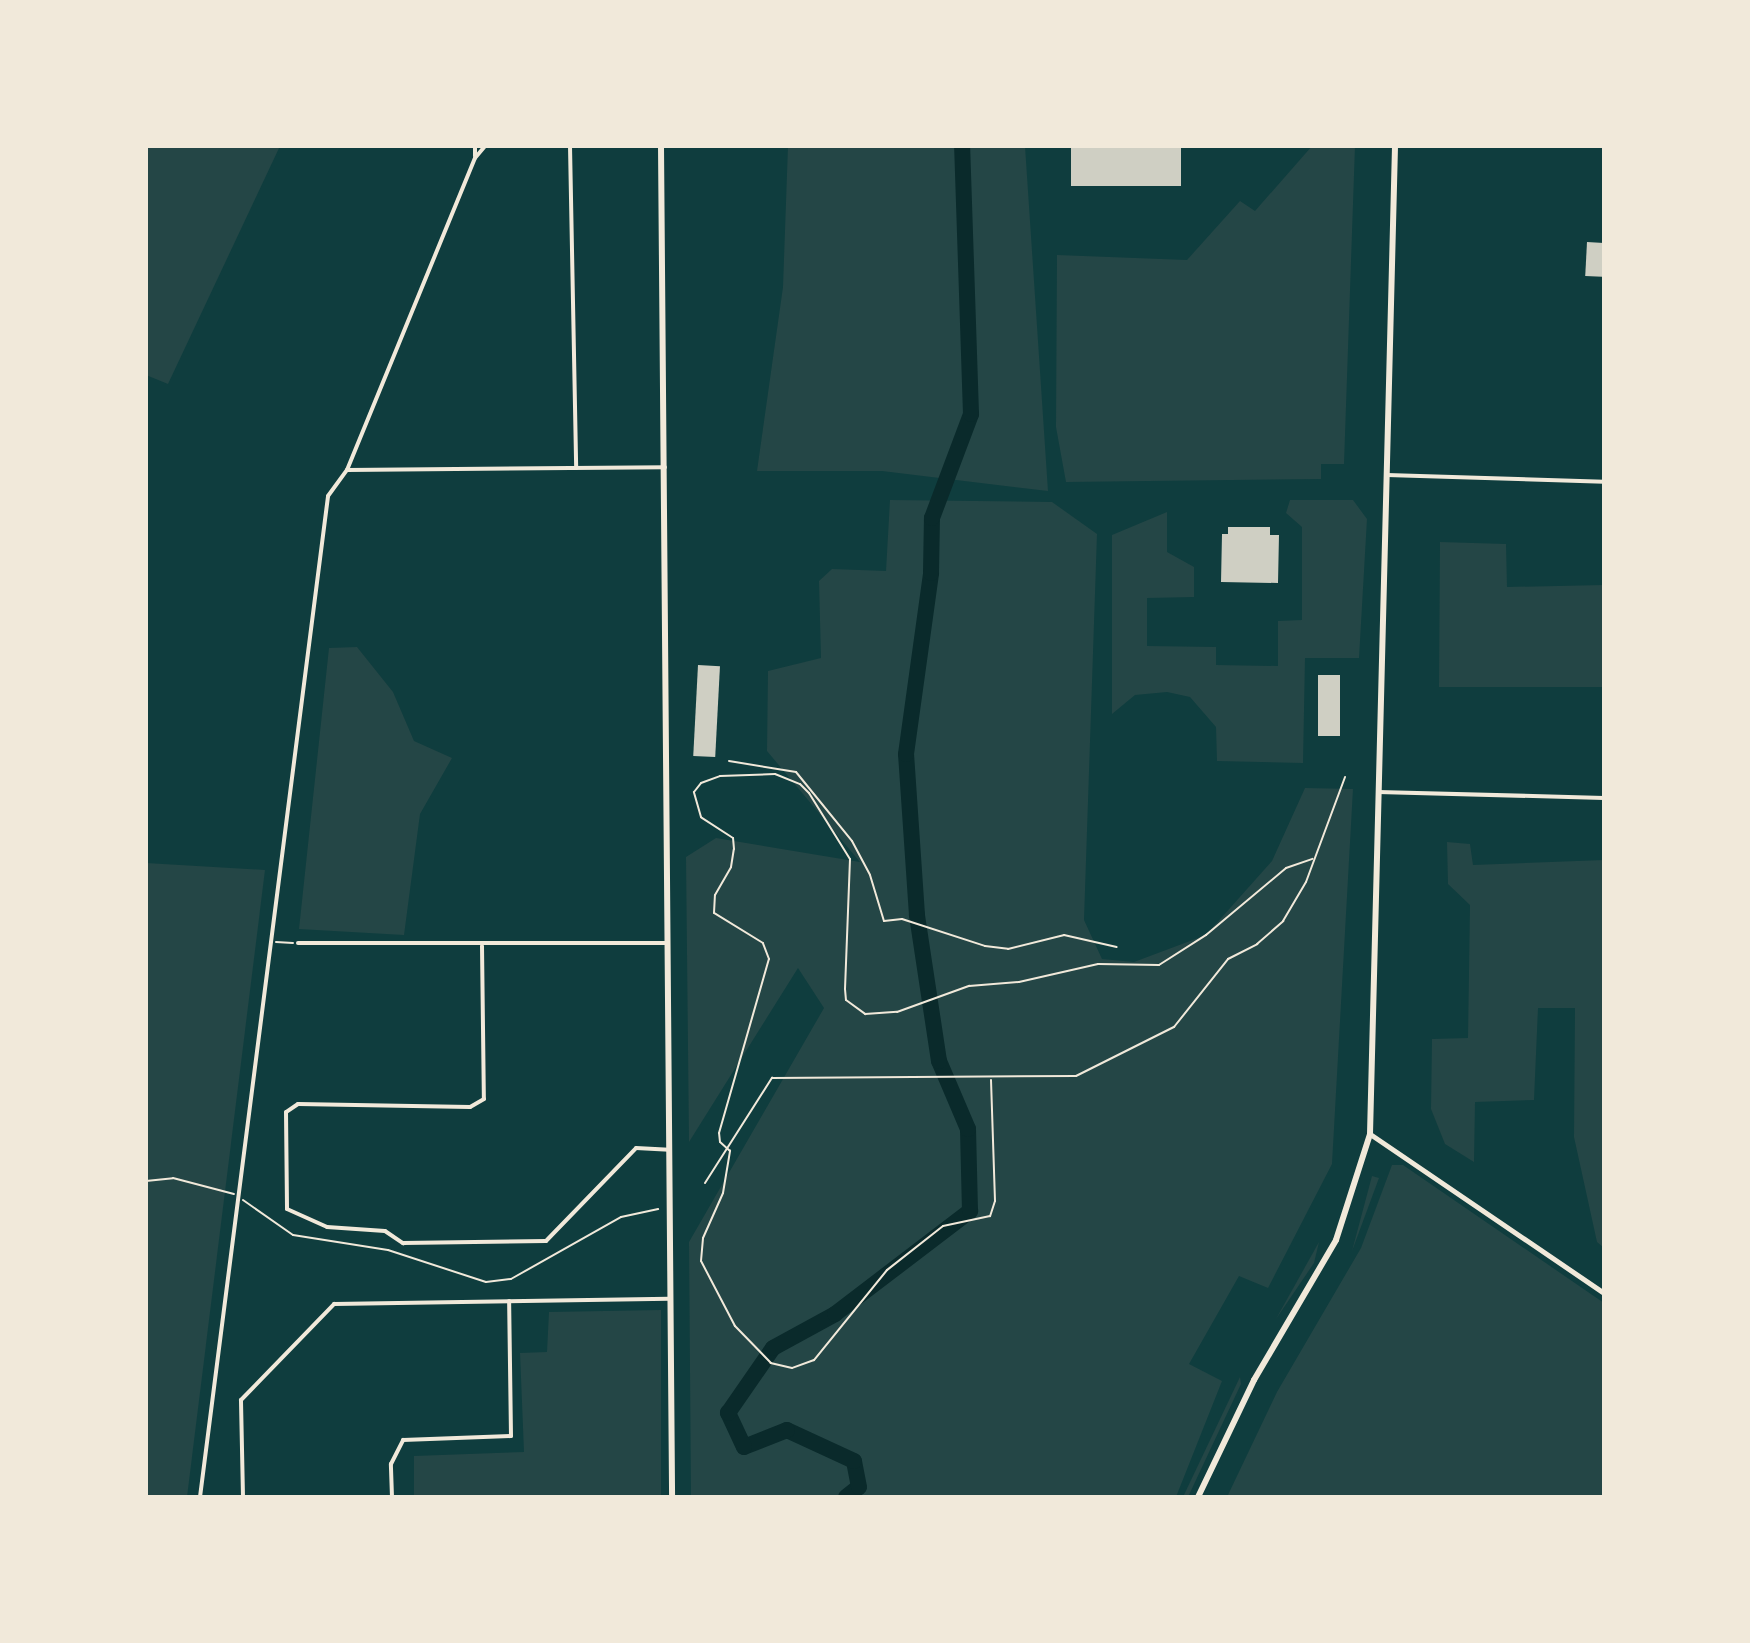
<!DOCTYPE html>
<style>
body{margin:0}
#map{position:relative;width:1750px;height:1643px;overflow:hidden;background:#0f3d3e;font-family:Overpass,sans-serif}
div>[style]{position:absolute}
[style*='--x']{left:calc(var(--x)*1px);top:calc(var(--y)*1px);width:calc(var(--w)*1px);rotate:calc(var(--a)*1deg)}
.green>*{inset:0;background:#244646}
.river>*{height:16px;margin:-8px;padding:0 8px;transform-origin:8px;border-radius:8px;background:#0a2a2b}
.building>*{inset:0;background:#cfcfc3;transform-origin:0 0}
.path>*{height:2px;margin:-1px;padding:0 1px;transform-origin:1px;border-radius:1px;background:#f1e9da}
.minor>*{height:4px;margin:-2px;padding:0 2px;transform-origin:2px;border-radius:2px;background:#f1e9da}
.tertiary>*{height:5px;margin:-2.5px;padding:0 2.5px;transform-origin:2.5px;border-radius:2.5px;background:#f1e9da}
.secondary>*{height:6px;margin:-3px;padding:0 3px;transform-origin:3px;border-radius:3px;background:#f1e9da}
span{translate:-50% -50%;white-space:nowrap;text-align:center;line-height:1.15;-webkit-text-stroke:6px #f1e9da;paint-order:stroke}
.frame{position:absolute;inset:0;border:148px solid #f1e9da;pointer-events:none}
</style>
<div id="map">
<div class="green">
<div style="clip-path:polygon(146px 146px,280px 146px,168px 384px,146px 375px)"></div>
<div style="clip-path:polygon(788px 146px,1025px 146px,1048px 491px,882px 471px,757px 471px,783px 287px)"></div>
<div style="clip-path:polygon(1312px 146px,1355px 146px,1344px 464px,1321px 464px,1321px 479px,1066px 482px,1056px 427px,1057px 255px,1187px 260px,1240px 201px,1255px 211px)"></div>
<div style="clip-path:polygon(890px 500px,1052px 502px,1097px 534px,1084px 920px,1102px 959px,1134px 962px,1206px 935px,1272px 861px,1305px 788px,1353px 789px,1332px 1164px,1268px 1288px,1239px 1276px,1189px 1364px,1222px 1381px,1176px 1497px,691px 1497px,689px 1242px,824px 1008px,798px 968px,689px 1142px,686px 857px,716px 838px,860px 862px,767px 751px,768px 671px,821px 658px,819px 581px,832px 569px,886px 571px)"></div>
<div style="clip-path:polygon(1290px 500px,1353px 500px,1367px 519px,1359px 658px,1305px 658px,1303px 763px,1217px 761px,1216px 727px,1190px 697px,1167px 692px,1135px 695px,1112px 714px,1112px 535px,1167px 512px,1167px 552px,1194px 567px,1194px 597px,1147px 598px,1147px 646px,1216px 647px,1216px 665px,1278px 666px,1278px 621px,1302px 620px,1302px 527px,1286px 513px)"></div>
<div style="clip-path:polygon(1440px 542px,1506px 544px,1507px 587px,1604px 585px,1604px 687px,1439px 687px)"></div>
<div style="clip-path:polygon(357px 647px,393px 692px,414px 741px,452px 758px,420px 814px,404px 935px,299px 929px,329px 648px)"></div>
<div style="clip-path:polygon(1447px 842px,1470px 844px,1473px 865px,1604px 860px,1604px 1248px,1597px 1242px,1574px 1137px,1575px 1008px,1538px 1008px,1534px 1100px,1475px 1102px,1474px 1162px,1445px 1144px,1431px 1109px,1432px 1039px,1468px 1038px,1470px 905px,1448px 884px)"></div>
<div style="clip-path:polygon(146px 863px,265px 870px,187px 1497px,146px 1497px)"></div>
<div style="clip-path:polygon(1392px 1165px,1403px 1165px,1604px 1303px,1604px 1497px,1227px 1497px,1277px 1392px,1361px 1248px)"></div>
<div style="clip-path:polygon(1372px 1176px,1379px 1178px,1352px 1251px)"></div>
<div style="clip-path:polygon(1319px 1242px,1314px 1263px,1276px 1319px)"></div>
<div style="clip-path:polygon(661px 1310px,661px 1497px,414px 1497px,414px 1456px,524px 1452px,520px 1353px,547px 1352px,549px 1312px)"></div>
<div style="clip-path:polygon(1240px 1377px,1241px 1384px,1188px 1497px,1183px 1497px)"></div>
</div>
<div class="river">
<div style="--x:846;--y:1497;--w:16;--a:-38"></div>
<div style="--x:859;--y:1487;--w:26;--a:-101"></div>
<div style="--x:854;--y:1461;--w:74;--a:-155.2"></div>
<div style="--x:787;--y:1430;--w:46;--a:158.4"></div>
<div style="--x:744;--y:1447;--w:38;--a:-115"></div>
<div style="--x:728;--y:1413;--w:79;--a:-55.3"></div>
<div style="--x:773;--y:1348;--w:71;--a:-28.7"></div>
<div style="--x:835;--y:1314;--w:170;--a:-37.3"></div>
<div style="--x:970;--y:1211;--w:82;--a:-91.4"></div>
<div style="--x:968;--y:1129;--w:74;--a:-113.1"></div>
<div style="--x:939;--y:1061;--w:148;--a:-98.6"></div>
<div style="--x:917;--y:915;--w:161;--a:-93.9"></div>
<div style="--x:906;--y:754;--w:183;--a:-82.1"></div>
<div style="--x:931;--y:573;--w:55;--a:-89"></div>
<div style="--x:932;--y:518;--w:111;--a:-69.4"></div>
<div style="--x:971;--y:414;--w:268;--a:-91.9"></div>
</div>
<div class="building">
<div style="left:1071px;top:146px;width:110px;height:40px"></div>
<div style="left:1587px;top:242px;width:17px;height:34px;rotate:3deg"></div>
<div style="clip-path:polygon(1228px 527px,1270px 527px,1270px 535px,1279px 535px,1278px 583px,1221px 582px,1222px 534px,1228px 534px)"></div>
<div style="left:698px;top:665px;width:22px;height:91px;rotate:3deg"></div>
<div style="left:1318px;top:675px;width:22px;height:61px"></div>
</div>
<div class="path">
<div style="--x:729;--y:761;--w:68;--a:9.3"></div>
<div style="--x:796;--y:772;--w:89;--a:50.9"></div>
<div style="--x:852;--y:841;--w:38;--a:62"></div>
<div style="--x:870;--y:875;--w:48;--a:73.1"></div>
<div style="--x:884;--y:921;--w:18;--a:-6"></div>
<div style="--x:902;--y:919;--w:87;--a:18"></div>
<div style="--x:985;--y:946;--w:23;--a:7"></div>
<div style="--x:1008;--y:949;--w:58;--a:-14"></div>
<div style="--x:1064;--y:935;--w:54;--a:12.8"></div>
<div style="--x:276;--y:942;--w:17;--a:3"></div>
<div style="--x:991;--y:1080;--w:121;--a:88.1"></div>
<div style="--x:995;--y:1201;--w:16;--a:108"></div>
<div style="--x:990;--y:1216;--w:48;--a:168"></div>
<div style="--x:943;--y:1226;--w:71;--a:141.8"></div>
<div style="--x:887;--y:1270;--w:116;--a:129"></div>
<div style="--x:814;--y:1360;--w:23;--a:160"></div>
<div style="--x:792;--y:1368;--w:22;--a:-167"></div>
<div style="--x:771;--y:1363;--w:52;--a:-134.2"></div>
<div style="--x:735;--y:1326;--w:73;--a:-117.6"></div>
<div style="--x:701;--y:1261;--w:23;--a:-85"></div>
<div style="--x:703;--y:1238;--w:49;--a:-66"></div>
<div style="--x:723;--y:1193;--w:43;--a:-80.5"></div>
<div style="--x:730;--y:1151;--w:13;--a:-138"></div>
<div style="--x:720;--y:1142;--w:9;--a:-96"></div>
<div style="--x:719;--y:1133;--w:181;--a:-74"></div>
<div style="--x:769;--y:959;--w:17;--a:-111"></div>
<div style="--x:763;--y:943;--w:57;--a:-148.5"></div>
<div style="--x:714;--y:913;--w:18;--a:-87"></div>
<div style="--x:715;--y:895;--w:32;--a:-60"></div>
<div style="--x:731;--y:867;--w:18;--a:-81"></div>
<div style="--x:734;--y:849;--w:11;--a:-95"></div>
<div style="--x:733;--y:838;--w:38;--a:-147"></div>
<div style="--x:701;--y:817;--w:26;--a:-106"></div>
<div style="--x:694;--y:792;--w:11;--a:-52"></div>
<div style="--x:701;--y:783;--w:20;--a:-20"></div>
<div style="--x:720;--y:776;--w:55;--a:-2.1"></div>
<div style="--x:775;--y:774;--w:27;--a:22"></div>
<div style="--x:800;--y:784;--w:13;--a:45"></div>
<div style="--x:809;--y:793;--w:78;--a:58.2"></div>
<div style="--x:850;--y:859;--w:130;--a:92.2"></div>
<div style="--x:845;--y:989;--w:11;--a:85"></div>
<div style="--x:846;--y:1000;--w:24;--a:36"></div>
<div style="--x:865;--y:1014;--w:32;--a:-4"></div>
<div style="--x:897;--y:1012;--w:77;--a:-19.9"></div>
<div style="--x:969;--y:986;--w:50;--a:-4.6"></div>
<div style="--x:1019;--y:982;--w:81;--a:-12.8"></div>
<div style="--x:1098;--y:964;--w:61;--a:0.9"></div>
<div style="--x:1159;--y:965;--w:56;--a:-32.6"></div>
<div style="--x:1206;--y:935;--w:104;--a:-39.9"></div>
<div style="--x:1286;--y:868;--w:28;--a:-19"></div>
<div style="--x:146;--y:1181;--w:27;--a:-6"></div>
<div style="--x:173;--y:1178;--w:63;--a:14.7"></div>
<div style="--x:705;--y:1183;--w:125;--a:-57.5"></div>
<div style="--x:772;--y:1078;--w:304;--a:-0.4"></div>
<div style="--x:1076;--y:1076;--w:110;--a:-26.6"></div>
<div style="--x:1174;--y:1027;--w:87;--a:-51.5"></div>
<div style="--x:1228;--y:959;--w:33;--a:-27"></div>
<div style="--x:1257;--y:944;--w:35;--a:-41"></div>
<div style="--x:1283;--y:921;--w:45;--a:-59.5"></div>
<div style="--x:1306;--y:882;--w:112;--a:-69.6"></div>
<div style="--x:243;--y:1200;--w:61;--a:35"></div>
<div style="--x:293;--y:1235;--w:96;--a:9"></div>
<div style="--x:388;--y:1250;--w:103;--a:18.1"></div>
<div style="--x:486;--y:1282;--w:25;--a:-7"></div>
<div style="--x:511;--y:1279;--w:126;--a:-29.4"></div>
<div style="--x:621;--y:1217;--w:38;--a:-12"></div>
</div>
<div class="minor">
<div style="--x:475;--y:146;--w:10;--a:90"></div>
<div style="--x:570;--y:146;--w:322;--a:88.9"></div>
<div style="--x:347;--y:470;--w:318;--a:-0.5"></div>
<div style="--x:1387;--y:475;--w:217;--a:1.8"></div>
<div style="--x:1378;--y:792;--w:226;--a:1.5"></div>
<div style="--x:298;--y:943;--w:370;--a:0"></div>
<div style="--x:482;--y:946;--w:153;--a:89.3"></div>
<div style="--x:484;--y:1099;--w:16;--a:150"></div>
<div style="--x:470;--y:1107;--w:172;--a:-179"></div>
<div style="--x:298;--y:1104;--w:14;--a:146"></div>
<div style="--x:286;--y:1112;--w:97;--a:89.4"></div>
<div style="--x:287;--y:1209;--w:44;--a:24.2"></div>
<div style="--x:327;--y:1227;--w:58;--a:3.9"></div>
<div style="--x:385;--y:1231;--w:22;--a:34"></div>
<div style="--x:403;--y:1243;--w:143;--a:-0.8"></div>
<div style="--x:546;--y:1241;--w:129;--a:-45.9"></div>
<div style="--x:636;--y:1148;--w:33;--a:3"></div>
<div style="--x:200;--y:1497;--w:1009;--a:-82.71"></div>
<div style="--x:328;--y:496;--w:32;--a:-54"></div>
<div style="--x:347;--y:470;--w:337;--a:-67.7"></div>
<div style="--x:475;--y:158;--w:16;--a:-50"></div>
<div style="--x:243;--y:1497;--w:97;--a:-91.2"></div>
<div style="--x:241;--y:1400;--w:134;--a:-45.9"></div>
<div style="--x:334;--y:1304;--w:335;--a:-0.9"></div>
<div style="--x:392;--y:1497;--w:33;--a:-92"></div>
<div style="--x:391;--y:1464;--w:27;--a:-63"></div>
<div style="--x:403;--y:1440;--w:108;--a:-2.1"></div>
<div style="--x:511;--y:1436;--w:135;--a:-90.8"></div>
</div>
<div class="tertiary">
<div style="--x:1370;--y:1134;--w:283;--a:34.2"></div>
</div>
<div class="secondary">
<div style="--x:661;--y:146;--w:1351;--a:89.53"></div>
<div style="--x:1198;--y:1497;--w:130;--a:-64.4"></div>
<div style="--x:1254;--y:1380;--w:162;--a:-59.6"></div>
<div style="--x:1336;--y:1240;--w:111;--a:-72.2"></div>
<div style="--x:1370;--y:1134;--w:988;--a:-88.55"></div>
</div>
<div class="frame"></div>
</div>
